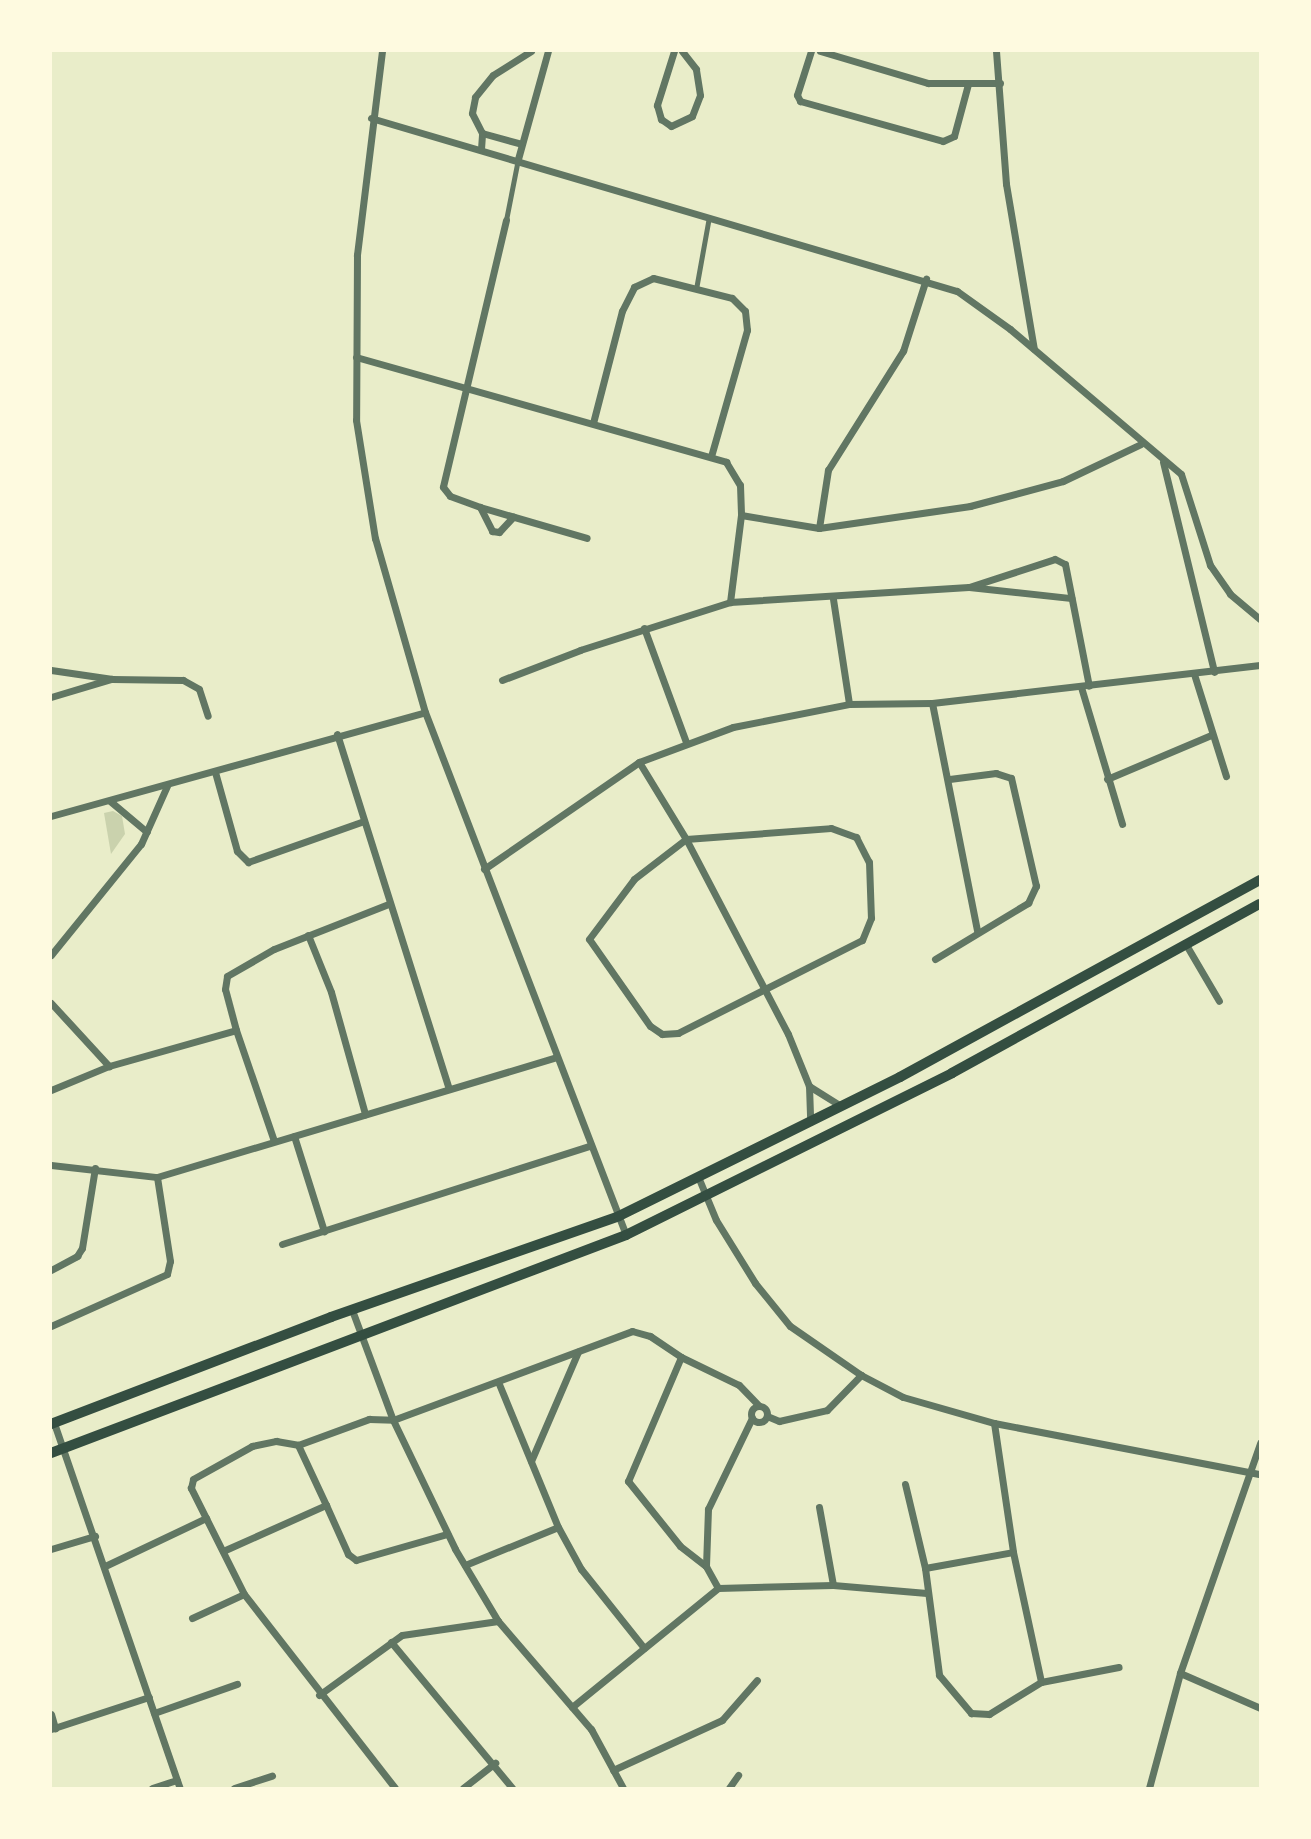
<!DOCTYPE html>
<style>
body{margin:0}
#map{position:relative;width:1311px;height:1839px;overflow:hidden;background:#e9edc9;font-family:Inter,sans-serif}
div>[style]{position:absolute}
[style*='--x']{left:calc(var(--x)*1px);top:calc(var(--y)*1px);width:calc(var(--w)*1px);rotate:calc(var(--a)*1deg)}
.green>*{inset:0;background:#cad2ad}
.pedestrian>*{height:5px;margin:-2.5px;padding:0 2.5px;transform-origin:2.5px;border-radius:2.5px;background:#617663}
.minor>*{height:7px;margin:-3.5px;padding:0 3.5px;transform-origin:3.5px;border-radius:3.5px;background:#617663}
.minor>.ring{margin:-3.5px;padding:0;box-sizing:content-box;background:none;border:7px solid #617663;border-radius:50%}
.primary>*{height:10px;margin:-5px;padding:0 5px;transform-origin:5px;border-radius:5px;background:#344e41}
span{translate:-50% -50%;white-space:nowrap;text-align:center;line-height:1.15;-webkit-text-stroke:5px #fefae0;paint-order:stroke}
.frame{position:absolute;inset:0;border:52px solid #fefae0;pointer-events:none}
</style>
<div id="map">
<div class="green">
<div style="clip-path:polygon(113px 811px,122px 816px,125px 834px,111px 854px,104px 813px)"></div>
</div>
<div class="pedestrian">
<div style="--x:506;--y:220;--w:62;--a:-78.9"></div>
<div style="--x:696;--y:289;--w:73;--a:-79.8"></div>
</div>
<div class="minor">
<div style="--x:382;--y:51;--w:206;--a:97"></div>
<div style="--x:357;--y:255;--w:165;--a:90.3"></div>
<div style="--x:356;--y:420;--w:120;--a:80.9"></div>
<div style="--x:375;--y:538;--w:181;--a:74"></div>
<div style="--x:425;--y:712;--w:560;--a:68.98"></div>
<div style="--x:674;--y:51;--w:57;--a:107.5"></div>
<div style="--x:657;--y:105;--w:15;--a:74"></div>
<div style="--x:661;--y:119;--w:12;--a:35"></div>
<div style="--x:671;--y:126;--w:23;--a:-25"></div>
<div style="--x:692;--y:116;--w:22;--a:-69"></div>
<div style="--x:700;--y:95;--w:26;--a:-99"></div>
<div style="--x:696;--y:69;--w:23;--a:-128"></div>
<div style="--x:811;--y:51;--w:46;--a:107.7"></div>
<div style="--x:797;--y:95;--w:7;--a:63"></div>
<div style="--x:800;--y:101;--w:148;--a:15.6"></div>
<div style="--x:943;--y:141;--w:12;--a:-24"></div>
<div style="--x:954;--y:136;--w:54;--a:-74.9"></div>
<div style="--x:820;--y:51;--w:113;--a:16.5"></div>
<div style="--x:928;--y:83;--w:72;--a:0"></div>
<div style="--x:996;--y:51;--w:133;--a:85.7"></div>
<div style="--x:1006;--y:184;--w:167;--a:80.4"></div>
<div style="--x:371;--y:118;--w:611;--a:16.45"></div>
<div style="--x:957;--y:291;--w:65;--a:35.6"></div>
<div style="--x:1010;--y:329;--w:224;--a:40.3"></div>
<div style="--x:1181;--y:474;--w:96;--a:72.3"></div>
<div style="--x:1210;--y:565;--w:35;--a:55"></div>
<div style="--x:1230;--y:594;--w:39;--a:40"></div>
<div style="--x:482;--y:133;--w:41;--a:15.4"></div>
<div style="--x:481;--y:149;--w:16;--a:-86"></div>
<div style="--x:482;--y:133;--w:22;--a:-117"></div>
<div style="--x:472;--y:113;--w:16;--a:-79"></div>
<div style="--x:475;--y:97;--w:28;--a:-51"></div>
<div style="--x:493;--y:75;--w:45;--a:-32.3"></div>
<div style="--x:518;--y:159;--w:112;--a:-74.5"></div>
<div style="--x:506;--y:220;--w:274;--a:103.3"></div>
<div style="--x:443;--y:487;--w:11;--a:52"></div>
<div style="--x:450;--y:496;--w:32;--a:20"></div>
<div style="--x:480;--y:507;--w:111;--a:16.2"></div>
<div style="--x:356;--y:357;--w:385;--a:15.8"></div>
<div style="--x:726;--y:462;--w:27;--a:59"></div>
<div style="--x:740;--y:485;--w:30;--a:88"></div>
<div style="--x:741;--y:515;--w:88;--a:97.2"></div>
<div style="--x:593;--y:423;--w:116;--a:-75.5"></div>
<div style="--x:622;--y:311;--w:27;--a:-63"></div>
<div style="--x:634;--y:287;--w:21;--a:-25"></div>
<div style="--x:653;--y:278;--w:81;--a:14.2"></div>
<div style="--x:732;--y:298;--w:18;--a:45"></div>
<div style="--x:745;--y:311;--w:19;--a:84"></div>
<div style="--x:747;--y:330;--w:131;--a:105.9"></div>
<div style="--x:1163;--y:462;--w:216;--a:76.3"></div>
<div style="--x:480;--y:507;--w:27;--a:63"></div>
<div style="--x:492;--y:531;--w:7;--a:8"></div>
<div style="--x:499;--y:532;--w:21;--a:-47"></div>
<div style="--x:741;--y:515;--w:79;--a:9.5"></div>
<div style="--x:819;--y:528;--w:153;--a:-8.3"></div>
<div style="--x:970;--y:506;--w:96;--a:-15"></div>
<div style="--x:1063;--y:481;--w:86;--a:-25.4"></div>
<div style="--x:819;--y:528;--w:59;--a:-81.2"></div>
<div style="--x:828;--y:470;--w:141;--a:-57.8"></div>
<div style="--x:903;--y:351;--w:76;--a:-72.3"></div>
<div style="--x:969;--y:587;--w:103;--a:6.2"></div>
<div style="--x:833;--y:599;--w:106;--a:81.3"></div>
<div style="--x:644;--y:628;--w:121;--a:69.8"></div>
<div style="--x:51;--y:670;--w:62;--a:8.4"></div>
<div style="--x:112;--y:679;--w:71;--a:0.8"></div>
<div style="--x:183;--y:680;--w:18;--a:29"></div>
<div style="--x:199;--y:689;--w:28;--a:72"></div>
<div style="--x:1194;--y:674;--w:107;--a:72.6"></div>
<div style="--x:502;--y:680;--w:84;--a:-21"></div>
<div style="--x:580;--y:650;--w:157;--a:-17.7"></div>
<div style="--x:730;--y:602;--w:239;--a:-3.6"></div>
<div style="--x:969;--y:587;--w:90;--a:-18"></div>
<div style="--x:1055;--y:559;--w:11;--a:27"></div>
<div style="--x:1065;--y:564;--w:124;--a:78.9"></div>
<div style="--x:1081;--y:687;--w:143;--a:73.3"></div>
<div style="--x:51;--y:697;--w:63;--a:-16.7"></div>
<div style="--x:932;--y:703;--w:232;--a:78.8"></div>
<div style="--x:337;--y:734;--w:370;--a:72.5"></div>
<div style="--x:639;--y:762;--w:90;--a:58.6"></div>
<div style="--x:686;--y:839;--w:220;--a:62.4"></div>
<div style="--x:788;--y:1034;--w:56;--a:68"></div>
<div style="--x:809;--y:1086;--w:36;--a:88"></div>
<div style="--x:215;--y:772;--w:82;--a:74.4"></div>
<div style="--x:237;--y:851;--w:16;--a:45"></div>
<div style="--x:248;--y:862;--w:123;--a:-19.5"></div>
<div style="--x:1107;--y:779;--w:113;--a:-22.9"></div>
<div style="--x:110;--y:801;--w:48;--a:40"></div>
<div style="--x:51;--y:816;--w:388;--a:-15.5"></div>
<div style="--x:831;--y:828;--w:27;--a:20"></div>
<div style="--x:856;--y:837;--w:28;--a:63"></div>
<div style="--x:869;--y:862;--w:56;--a:88"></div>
<div style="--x:871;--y:918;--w:24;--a:112"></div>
<div style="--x:862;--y:940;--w:206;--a:153.2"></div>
<div style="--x:678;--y:1033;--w:16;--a:176"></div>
<div style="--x:662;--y:1034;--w:14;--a:-146"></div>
<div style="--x:650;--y:1026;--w:106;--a:-125"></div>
<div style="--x:589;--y:939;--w:75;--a:-53.1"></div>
<div style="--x:634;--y:879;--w:66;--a:-37.6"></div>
<div style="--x:686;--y:839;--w:145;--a:-4.3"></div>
<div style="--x:484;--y:869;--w:188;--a:-34.6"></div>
<div style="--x:639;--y:762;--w:100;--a:-20.4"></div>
<div style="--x:733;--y:727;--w:118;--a:-11.2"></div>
<div style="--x:849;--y:704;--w:83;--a:-0.7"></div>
<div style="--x:932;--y:703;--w:330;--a:-6.6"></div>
<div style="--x:308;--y:935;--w:61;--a:68"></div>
<div style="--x:331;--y:992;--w:127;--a:74.4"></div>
<div style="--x:1185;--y:943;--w:67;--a:59.6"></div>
<div style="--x:51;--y:955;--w:143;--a:-51"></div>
<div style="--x:141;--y:844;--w:64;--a:-65.9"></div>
<div style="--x:935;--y:959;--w:109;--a:-31.1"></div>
<div style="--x:1028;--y:903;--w:19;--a:-65"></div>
<div style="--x:1036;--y:886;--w:111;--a:-103"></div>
<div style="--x:1011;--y:778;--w:16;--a:-162"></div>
<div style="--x:996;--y:773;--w:47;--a:172.7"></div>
<div style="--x:51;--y:1003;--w:86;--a:47.4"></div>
<div style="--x:809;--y:1086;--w:38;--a:32"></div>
<div style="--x:51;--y:1090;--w:63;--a:-22.5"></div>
<div style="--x:109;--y:1066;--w:132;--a:-15.8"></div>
<div style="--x:294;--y:1136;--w:100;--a:72.5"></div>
<div style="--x:274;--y:1141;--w:117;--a:-108.9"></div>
<div style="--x:236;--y:1030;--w:42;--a:-105"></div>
<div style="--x:225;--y:989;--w:13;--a:-81"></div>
<div style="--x:227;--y:976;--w:54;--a:-29.9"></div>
<div style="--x:274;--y:949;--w:123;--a:-21.5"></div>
<div style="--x:51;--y:1165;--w:107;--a:6.5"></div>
<div style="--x:157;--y:1177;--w:417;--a:-16.7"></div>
<div style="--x:699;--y:1179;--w:44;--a:67.5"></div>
<div style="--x:716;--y:1220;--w:74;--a:58.2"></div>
<div style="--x:755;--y:1283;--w:55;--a:50.9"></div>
<div style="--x:790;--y:1326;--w:86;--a:34.6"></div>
<div style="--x:861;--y:1375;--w:47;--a:27.6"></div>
<div style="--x:903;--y:1397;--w:95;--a:15.9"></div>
<div style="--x:994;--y:1423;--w:271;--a:10.9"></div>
<div style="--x:282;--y:1244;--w:322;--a:-17.7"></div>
<div style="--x:51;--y:1270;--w:30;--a:-28"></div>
<div style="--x:77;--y:1256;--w:9;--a:-58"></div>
<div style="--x:82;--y:1248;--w:81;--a:-80.8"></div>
<div style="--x:352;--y:1310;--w:117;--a:69.6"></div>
<div style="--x:393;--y:1420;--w:143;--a:64.3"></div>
<div style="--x:455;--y:1549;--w:84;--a:59.2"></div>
<div style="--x:498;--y:1621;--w:143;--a:49.3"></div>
<div style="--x:591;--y:1729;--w:67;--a:61.5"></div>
<div style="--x:51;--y:1326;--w:127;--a:-24.1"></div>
<div style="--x:167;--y:1274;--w:13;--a:-77"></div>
<div style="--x:170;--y:1261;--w:85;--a:-98.8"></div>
<div style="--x:681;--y:1357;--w:135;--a:113.1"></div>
<div style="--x:628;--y:1481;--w:83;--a:51.3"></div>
<div style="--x:680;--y:1546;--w:33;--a:38"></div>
<div style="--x:499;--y:1384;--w:155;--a:67.6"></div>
<div style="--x:558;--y:1527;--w:48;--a:61.3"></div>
<div style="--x:581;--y:1569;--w:101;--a:51.4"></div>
<div class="ring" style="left:751px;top:1406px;width:9px;height:9px"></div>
<div style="--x:767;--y:1416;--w:13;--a:23"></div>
<div style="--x:779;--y:1421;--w:49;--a:-12.9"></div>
<div style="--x:827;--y:1410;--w:49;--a:-45.8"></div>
<div style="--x:54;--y:1423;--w:386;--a:71"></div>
<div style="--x:994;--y:1423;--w:130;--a:81.6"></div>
<div style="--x:1013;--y:1552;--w:133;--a:77.8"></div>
<div style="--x:298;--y:1445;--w:66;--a:65"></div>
<div style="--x:531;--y:1461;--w:119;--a:-66.7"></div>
<div style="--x:905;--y:1484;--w:86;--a:76.6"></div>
<div style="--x:925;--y:1568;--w:108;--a:82.5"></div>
<div style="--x:939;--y:1675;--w:50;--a:49.9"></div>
<div style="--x:971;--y:1713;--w:18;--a:3"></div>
<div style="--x:989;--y:1714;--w:61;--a:-31.6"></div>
<div style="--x:1041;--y:1682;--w:79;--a:-10.9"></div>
<div style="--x:819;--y:1507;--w:79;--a:79.8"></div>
<div style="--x:51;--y:1549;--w:46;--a:-16.5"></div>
<div style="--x:223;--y:1551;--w:113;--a:-24.1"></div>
<div style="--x:326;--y:1505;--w:54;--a:65.8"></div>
<div style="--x:348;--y:1554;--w:10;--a:37"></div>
<div style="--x:356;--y:1560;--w:95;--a:-15.9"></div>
<div style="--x:465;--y:1565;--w:100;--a:-22.2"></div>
<div style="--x:105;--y:1566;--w:112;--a:-25.4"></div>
<div style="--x:925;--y:1568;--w:89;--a:-10.3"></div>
<div style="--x:718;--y:1588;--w:25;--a:-119"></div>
<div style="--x:706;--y:1566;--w:57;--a:-88"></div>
<div style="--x:708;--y:1509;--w:101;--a:-64.2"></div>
<div style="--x:192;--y:1618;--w:57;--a:-24.8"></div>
<div style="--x:391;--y:1642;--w:190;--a:50.3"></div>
<div style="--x:1180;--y:1673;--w:87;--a:23.6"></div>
<div style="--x:319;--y:1695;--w:102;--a:-35.9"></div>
<div style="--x:402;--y:1635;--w:97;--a:-8.3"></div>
<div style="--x:572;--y:1707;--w:188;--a:-39.2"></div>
<div style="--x:718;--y:1588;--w:115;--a:-1.5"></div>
<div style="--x:833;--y:1585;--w:94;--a:4.9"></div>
<div style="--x:154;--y:1713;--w:88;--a:-19.3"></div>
<div style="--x:51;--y:1714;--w:15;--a:74"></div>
<div style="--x:51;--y:1729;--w:103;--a:-18.1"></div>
<div style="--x:613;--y:1770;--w:120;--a:-24.6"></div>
<div style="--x:722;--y:1720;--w:53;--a:-48.8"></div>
<div style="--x:152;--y:1788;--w:26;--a:-18"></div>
<div style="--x:234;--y:1788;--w:40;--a:-18"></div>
<div style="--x:395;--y:1788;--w:246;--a:-127.9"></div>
<div style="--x:244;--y:1594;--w:119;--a:-116.6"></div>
<div style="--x:191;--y:1488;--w:9;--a:-77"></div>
<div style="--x:193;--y:1479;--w:68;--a:-29.2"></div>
<div style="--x:252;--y:1446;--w:25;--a:-12"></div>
<div style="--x:276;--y:1441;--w:22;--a:10"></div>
<div style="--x:298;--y:1445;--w:76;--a:-20.1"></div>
<div style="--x:369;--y:1419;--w:24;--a:2"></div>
<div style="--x:393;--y:1420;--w:255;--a:-20.4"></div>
<div style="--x:632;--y:1331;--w:19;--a:16"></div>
<div style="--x:650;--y:1336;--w:37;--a:34"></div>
<div style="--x:681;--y:1357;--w:64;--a:25.8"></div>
<div style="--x:739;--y:1385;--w:29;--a:46"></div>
<div style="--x:463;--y:1788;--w:41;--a:-38"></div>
<div style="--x:729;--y:1788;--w:16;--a:-55"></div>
<div style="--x:1149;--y:1788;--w:119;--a:-74.9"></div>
<div style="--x:1180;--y:1673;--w:244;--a:-70.8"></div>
</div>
<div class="primary">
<div style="--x:51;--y:1424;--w:300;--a:-20.9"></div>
<div style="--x:331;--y:1317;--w:305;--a:-19.3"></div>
<div style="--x:619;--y:1216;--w:313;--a:-26.3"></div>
<div style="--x:900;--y:1077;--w:410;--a:-28.7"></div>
<div style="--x:51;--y:1453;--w:615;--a:-20.76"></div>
<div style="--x:626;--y:1235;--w:364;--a:-26.4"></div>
<div style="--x:952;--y:1073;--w:351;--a:-28.8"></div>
</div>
<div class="frame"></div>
</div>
